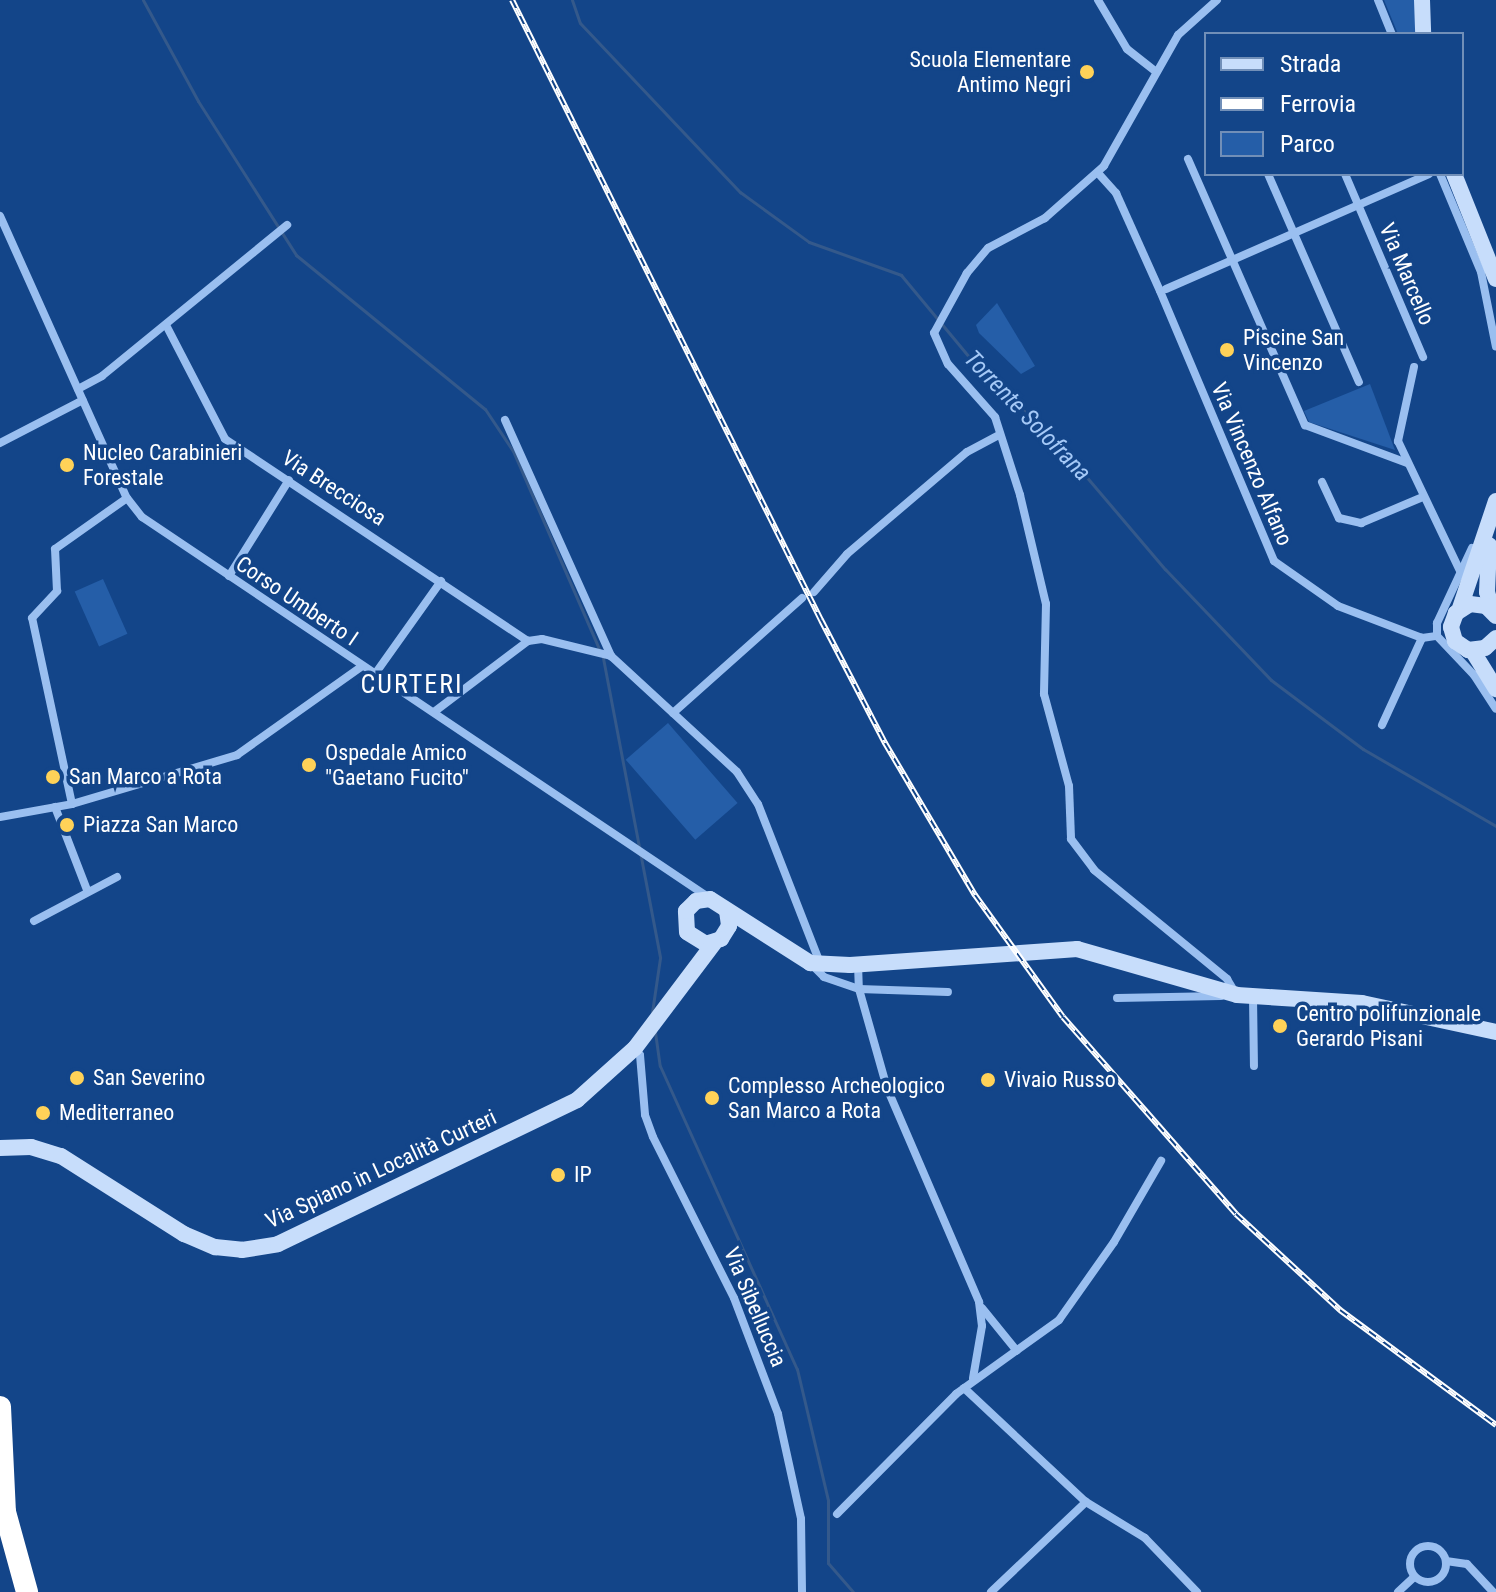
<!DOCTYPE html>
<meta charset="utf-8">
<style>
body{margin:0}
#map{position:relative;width:1496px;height:1592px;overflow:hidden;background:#134589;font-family:"Roboto Condensed",sans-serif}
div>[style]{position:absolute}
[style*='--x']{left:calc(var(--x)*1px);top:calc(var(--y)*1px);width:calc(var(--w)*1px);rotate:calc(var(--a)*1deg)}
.green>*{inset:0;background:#255ea8;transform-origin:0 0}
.stream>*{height:3px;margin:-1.5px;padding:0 1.5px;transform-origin:1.5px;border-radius:1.5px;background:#34598b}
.minor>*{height:8px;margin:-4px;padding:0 4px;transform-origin:4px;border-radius:4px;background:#9abff0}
.minor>.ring{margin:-4px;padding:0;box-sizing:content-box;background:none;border:8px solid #9abff0;border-radius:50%}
.secondary>*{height:16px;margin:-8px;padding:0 8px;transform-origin:8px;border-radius:8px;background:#c7ddfb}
.motorway>*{height:22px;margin:-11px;padding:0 11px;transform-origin:11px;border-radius:11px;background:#fff}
.rail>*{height:6px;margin-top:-3px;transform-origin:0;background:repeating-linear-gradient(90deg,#134589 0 9px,#fff 0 18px);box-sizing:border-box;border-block:2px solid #fff}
.dots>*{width:22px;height:22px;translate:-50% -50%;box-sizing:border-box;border:4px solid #134589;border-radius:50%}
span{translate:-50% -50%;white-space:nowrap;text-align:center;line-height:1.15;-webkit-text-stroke:7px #134589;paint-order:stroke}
.poi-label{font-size:22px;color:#fff}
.right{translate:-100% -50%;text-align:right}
.left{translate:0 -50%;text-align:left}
.street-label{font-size:22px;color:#fff}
.water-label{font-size:24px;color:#a5c9f7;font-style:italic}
.quarter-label{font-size:26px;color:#fff;letter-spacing:2px}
.legend{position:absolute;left:1204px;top:32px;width:260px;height:144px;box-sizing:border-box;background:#134589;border:2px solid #718fb8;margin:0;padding:10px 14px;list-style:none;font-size:24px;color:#fff}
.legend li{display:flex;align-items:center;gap:16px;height:40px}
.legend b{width:40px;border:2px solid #718fb8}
</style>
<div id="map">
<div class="green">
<div style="clip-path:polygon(1384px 0,1416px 0,1415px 34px,1398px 34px)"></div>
<div style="clip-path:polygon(997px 303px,1035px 366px,1021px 374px,979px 333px,976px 325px)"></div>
<div style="clip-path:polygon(1370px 384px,1395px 450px,1309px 422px,1304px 411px)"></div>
<div style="left:103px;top:579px;width:60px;height:31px;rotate:66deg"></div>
<div style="left:668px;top:723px;width:106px;height:56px;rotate:49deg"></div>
</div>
<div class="stream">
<div style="--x:143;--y:0;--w:115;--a:61.4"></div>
<div style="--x:198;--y:101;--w:183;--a:57.5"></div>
<div style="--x:296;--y:255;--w:244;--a:39.2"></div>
<div style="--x:485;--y:409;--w:50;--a:56.3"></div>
<div style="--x:513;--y:451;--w:218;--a:66.5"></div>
<div style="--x:572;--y:0;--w:24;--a:71"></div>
<div style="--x:580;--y:23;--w:233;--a:46.6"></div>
<div style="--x:740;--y:192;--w:85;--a:35.9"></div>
<div style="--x:809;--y:242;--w:98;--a:19.7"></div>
<div style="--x:901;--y:275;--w:144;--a:50.3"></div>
<div style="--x:993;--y:386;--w:65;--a:38.8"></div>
<div style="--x:1044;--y:427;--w:187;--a:49.6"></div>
<div style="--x:1165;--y:569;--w:153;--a:46.3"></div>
<div style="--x:1271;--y:680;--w:115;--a:36.9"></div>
<div style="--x:1363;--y:749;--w:154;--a:30.1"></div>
<div style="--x:603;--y:658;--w:305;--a:79.2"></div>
<div style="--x:660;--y:958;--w:55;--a:98.4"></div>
<div style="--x:655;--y:1032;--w:34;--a:82"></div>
<div style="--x:660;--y:1066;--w:333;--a:65.7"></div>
<div style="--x:797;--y:1369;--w:135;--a:76.7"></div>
<div style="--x:828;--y:1500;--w:63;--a:90"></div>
<div style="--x:828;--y:1563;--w:38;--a:49"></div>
</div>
<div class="minor">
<div style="--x:1098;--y:0;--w:57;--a:59.4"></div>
<div style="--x:1127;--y:49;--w:37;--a:38"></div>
<div style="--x:1217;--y:0;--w:52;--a:138.1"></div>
<div style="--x:1178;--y:35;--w:150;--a:119.5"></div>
<div style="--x:1104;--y:166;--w:79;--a:138.6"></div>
<div style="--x:1045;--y:218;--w:64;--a:152.2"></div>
<div style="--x:988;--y:248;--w:33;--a:130"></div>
<div style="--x:967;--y:273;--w:68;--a:118.8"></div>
<div style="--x:934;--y:333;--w:34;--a:66"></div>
<div style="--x:948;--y:364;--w:71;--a:48.4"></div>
<div style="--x:995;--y:417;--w:82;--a:72.2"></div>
<div style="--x:1020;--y:495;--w:112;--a:76.6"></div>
<div style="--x:1046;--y:604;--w:90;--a:91.3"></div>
<div style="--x:1044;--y:694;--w:95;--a:74.8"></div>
<div style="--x:1069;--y:786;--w:53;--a:87.8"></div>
<div style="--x:1071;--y:839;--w:39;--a:53"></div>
<div style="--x:1094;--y:870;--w:172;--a:39.3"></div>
<div style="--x:1227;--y:979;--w:17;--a:59"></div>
<div style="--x:1378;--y:0;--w:37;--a:68"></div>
<div style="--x:1188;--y:159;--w:291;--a:66.3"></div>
<div style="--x:1305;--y:425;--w:109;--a:20.4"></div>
<div style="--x:1098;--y:173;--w:27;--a:48"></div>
<div style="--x:1116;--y:193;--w:107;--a:65.8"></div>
<div style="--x:1160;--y:291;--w:293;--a:67.1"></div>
<div style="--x:1274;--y:561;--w:78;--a:35.1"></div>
<div style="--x:1338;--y:606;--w:90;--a:20.9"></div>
<div style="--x:1422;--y:638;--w:15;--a:-8"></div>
<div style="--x:1268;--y:174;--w:227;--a:66.4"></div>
<div style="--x:1345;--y:174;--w:199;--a:66.9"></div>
<div style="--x:1440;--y:174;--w:106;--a:67.3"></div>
<div style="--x:1481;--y:272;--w:76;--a:78.7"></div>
<div style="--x:0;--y:216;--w:309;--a:65.8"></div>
<div style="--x:127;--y:498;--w:24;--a:52"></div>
<div style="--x:142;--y:517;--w:682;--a:33.88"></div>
<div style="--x:1166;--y:289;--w:287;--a:-23.6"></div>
<div style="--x:166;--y:325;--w:128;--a:62.6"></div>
<div style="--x:225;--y:439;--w:364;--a:33.7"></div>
<div style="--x:1414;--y:367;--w:76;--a:102.2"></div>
<div style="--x:1398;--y:441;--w:148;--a:64.5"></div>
<div style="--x:78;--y:389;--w:27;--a:-28"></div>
<div style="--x:102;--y:376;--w:239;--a:-39.2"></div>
<div style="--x:505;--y:420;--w:259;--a:65.8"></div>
<div style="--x:0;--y:443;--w:93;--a:-27.4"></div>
<div style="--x:1322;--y:482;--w:40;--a:65"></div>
<div style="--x:1339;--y:518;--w:23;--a:13"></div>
<div style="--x:1361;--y:523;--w:67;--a:-22.8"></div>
<div style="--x:1472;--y:548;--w:83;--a:115"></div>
<div style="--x:1437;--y:623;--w:13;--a:90"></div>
<div style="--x:1437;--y:636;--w:54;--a:46.5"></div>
<div style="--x:1474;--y:675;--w:40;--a:57.1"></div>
<div style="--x:229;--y:576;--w:113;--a:-58"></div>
<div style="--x:814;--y:592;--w:50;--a:-49"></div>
<div style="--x:847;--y:554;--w:157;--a:-40.4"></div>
<div style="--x:967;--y:452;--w:34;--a:-28"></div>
<div style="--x:375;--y:674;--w:114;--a:-54.6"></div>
<div style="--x:434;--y:712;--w:118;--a:-37.1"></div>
<div style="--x:528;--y:641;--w:14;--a:-8"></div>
<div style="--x:542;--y:639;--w:71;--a:13.8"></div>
<div style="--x:611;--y:656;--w:171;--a:42.6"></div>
<div style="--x:737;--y:772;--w:38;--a:57"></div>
<div style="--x:758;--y:804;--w:171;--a:68.7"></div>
<div style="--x:673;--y:713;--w:173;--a:-41.7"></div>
<div style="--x:1382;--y:725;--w:96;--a:-65.3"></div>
<div style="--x:72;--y:804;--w:190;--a:-102.1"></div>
<div style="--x:32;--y:618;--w:37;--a:-47"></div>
<div style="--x:57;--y:591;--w:42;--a:-92.7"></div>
<div style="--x:55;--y:549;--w:88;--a:-35.3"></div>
<div style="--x:55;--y:807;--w:89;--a:68.9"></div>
<div style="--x:0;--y:817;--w:73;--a:-10.2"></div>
<div style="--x:72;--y:804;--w:172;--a:-16.5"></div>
<div style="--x:237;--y:755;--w:152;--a:-35.4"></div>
<div style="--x:34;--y:921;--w:94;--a:-27.9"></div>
<div style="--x:858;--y:964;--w:25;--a:88"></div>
<div style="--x:859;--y:989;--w:103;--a:74.2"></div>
<div style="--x:887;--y:1088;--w:233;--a:66.7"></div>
<div style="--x:979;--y:1302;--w:24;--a:83"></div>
<div style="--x:982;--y:1326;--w:53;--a:99.8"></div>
<div style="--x:812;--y:965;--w:17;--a:45"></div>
<div style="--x:824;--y:977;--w:37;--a:19"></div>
<div style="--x:859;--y:989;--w:89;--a:1.9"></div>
<div style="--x:1253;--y:997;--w:69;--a:89.2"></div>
<div style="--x:1117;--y:998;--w:104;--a:-1.1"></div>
<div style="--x:634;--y:1049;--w:8;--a:45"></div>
<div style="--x:640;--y:1055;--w:60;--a:85.2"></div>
<div style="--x:645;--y:1115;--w:23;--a:70"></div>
<div style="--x:653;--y:1137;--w:180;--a:63.3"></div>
<div style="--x:734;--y:1298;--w:124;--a:69.2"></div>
<div style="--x:778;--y:1414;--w:107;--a:77.6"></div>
<div style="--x:801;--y:1519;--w:73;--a:89.2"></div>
<div style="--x:982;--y:1308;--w:55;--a:50.9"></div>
<div style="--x:964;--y:1388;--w:167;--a:43.1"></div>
<div style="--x:1086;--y:1502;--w:69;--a:31.4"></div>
<div style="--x:1145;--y:1538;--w:75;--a:46.1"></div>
<div style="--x:837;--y:1514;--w:169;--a:-45.2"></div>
<div style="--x:956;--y:1394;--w:127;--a:-35.7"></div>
<div style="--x:1059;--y:1320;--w:95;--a:-54.8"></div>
<div style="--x:1114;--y:1242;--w:94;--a:-59.9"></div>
<div class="ring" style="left:1410px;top:1546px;width:28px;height:28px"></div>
<div style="--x:1446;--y:1561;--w:21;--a:8"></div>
<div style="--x:1467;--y:1564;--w:38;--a:47"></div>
<div style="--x:991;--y:1592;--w:131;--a:-43.5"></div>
<div style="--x:1398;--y:1592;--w:22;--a:-43"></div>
</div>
<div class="secondary">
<div style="--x:1422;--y:0;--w:34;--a:88"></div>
<div style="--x:1454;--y:174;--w:113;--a:68.2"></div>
<div style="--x:1489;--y:545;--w:47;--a:92.4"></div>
<div style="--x:1487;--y:592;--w:19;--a:74"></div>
<div style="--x:1460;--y:608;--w:113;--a:-71.4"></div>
<div style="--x:1496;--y:616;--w:14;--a:-135"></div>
<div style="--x:1486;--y:606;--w:16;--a:-173"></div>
<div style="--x:1470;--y:604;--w:17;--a:147"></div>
<div style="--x:1456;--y:613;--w:15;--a:110"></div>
<div style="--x:1451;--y:627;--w:15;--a:74"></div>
<div style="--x:1455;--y:641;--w:16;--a:35"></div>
<div style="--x:1468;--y:650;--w:17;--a:-7"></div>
<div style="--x:1485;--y:648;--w:15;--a:-42"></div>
<div style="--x:1472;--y:650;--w:46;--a:58.4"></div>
<div style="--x:727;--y:911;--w:15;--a:82"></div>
<div style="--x:729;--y:926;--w:15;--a:122"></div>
<div style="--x:721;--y:939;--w:16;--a:162"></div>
<div style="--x:706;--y:944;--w:22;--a:-148"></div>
<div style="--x:687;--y:932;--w:21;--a:-93"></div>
<div style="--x:686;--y:911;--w:14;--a:-45"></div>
<div style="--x:696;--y:901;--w:14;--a:-8"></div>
<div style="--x:710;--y:899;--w:119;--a:32.6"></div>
<div style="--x:810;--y:963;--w:40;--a:2.9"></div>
<div style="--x:850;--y:965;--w:228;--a:-4"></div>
<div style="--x:1077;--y:949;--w:166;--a:16"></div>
<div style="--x:1237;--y:995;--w:125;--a:3.7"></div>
<div style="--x:1362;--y:1003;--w:137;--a:12.2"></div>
<div style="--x:0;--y:1148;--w:31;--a:-2"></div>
<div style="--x:31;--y:1147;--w:31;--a:17"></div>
<div style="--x:61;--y:1156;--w:146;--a:32.4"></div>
<div style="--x:184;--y:1234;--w:34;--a:23"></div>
<div style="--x:215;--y:1247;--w:27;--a:6"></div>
<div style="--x:242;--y:1250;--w:36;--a:-9"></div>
<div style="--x:278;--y:1244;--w:332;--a:-25.7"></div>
<div style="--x:577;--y:1100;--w:78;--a:-41.9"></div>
<div style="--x:635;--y:1048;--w:131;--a:-53"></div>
</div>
<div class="motorway">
<div style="--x:0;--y:1407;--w:105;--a:87.3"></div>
<div style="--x:5;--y:1512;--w:83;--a:74.6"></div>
</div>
<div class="rail">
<div style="--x:512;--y:0;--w:693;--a:63.51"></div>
<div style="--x:821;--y:620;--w:139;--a:62.5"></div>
<div style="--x:885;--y:743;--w:177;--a:59.4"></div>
<div style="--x:975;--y:895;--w:150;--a:54.2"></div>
<div style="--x:1063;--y:1017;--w:262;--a:48.7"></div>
<div style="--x:1236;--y:1214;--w:142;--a:42.7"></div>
<div style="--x:1340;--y:1310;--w:194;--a:36.4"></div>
</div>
<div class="dots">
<div style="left:1087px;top:72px;background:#ffd258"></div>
<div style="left:1227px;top:350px;background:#ffd258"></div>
<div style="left:67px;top:465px;background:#ffd258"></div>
<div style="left:309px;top:765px;background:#ffd258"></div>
<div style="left:53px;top:777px;background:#ffd258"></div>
<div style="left:67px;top:825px;background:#ffd258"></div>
<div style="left:1280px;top:1026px;background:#ffd258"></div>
<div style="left:77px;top:1078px;background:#ffd258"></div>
<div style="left:988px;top:1080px;background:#ffd258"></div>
<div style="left:712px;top:1098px;background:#ffd258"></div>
<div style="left:43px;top:1113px;background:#ffd258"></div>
<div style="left:558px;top:1175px;background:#ffd258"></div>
</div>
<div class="poi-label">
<span class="right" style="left:1071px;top:72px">Scuola Elementare<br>Antimo Negri</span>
<span class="left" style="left:1243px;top:350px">Piscine San<br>Vincenzo</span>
<span class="left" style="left:83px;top:465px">Nucleo Carabinieri<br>Forestale</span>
<span class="left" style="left:325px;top:765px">Ospedale Amico<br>"Gaetano Fucito"</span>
<span class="left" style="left:69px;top:777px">San Marco a Rota</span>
<span class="left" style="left:83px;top:825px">Piazza San Marco</span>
<span class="left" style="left:1296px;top:1026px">Centro polifunzionale<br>Gerardo Pisani</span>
<span class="left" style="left:93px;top:1078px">San Severino</span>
<span class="left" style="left:1004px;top:1080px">Vivaio Russo</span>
<span class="left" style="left:728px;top:1098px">Complesso Archeologico<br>San Marco a Rota</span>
<span class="left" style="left:59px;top:1113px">Mediterraneo</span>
<span class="left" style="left:574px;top:1175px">IP</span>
</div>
<div class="street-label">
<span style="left:1407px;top:274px;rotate:67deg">Via Marcello</span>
<span style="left:1252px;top:464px;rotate:67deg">Via Vincenzo Alfano</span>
<span style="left:334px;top:488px;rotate:33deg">Via Brecciosa</span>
<span style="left:297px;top:601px;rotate:34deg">Corso Umberto I</span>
<span style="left:381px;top:1169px;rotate:-25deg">Via Spiano in Località Curteri</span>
<span style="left:755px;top:1307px;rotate:67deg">Via Sibelluccia</span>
</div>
<div class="water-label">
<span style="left:1027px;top:416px;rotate:46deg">Torrente Solofrana</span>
</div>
<div class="quarter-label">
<span style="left:412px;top:685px">CURTERI</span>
</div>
<ul class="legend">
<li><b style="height:10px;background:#c7ddfb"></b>Strada</li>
<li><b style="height:10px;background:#fff"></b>Ferrovia</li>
<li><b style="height:22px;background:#255ea8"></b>Parco</li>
</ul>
</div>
